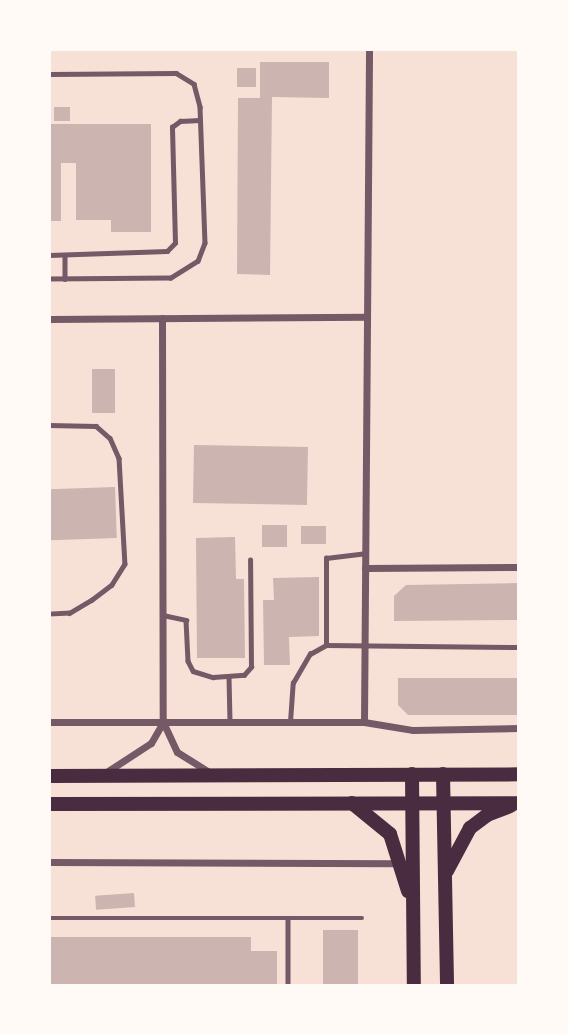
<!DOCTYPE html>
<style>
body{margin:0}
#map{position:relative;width:568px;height:1035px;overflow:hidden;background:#f7e1d7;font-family:"Noto Sans",sans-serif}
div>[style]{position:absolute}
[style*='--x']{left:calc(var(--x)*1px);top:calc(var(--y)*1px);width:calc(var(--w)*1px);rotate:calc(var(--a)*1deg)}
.building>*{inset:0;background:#ccb4b1;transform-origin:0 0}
.service>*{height:4.5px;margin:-2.25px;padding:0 2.25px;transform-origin:2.25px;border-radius:2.25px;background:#755966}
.minor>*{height:7px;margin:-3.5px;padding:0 3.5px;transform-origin:3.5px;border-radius:3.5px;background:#755966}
.primary>*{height:14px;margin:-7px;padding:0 7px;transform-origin:7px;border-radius:7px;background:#4a2c40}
span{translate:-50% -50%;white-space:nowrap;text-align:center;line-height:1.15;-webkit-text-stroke:5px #fffaf5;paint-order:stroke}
.frame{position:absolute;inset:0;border:51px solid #fffaf5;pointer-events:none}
</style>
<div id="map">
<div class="building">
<div style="clip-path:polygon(260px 62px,329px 62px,329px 98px,272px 97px,270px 275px,237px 274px,238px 98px,260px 98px)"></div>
<div style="left:237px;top:68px;width:19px;height:19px"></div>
<div style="left:54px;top:107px;width:16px;height:14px"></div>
<div style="clip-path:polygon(49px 124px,151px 124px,151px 232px,111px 232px,111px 220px,76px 220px,76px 163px,61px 163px,61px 221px,49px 221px)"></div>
<div style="left:92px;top:369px;width:23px;height:44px"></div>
<div style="left:194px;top:445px;width:114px;height:58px;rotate:1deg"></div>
<div style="left:115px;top:487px;width:51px;height:66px;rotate:88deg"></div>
<div style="left:287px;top:525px;width:22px;height:25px;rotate:90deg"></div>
<div style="left:301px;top:526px;width:25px;height:18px"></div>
<div style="clip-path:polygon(235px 537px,236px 579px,244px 579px,245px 658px,197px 658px,196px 538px)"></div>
<div style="clip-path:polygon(319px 577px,319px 636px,289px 637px,290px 665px,264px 665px,263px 600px,274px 600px,273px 578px)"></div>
<div style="clip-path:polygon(519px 583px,519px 620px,394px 621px,394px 596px,406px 585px)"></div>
<div style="clip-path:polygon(398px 678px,519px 678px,519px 715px,408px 715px,398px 705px)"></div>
<div style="left:134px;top:893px;width:14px;height:39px;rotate:86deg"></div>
<div style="left:323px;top:930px;width:35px;height:56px"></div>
<div style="clip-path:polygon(49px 937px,251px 937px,251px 951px,277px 951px,277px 986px,49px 986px)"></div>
</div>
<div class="service">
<div style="--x:49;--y:74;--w:127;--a:-0.5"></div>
<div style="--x:176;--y:73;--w:21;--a:31"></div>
<div style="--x:194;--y:84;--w:24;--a:75"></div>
<div style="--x:200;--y:107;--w:136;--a:87.9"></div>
<div style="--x:205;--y:243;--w:19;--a:111"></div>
<div style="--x:198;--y:261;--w:32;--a:148"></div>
<div style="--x:171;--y:278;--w:122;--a:179.5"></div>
<div style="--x:49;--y:255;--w:118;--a:-1.9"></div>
<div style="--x:167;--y:251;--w:11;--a:-45"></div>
<div style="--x:175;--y:243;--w:116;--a:-91.5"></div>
<div style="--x:172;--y:127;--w:10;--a:-37"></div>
<div style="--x:180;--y:121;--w:20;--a:-3"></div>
<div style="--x:65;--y:256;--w:23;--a:90"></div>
<div style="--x:49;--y:425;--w:47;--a:1.2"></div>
<div style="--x:96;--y:426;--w:18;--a:41"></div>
<div style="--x:110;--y:438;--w:22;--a:66"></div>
<div style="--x:119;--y:458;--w:106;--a:86.8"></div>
<div style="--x:125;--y:564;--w:25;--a:122"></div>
<div style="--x:112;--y:585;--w:25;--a:143"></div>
<div style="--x:92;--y:600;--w:26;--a:149"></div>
<div style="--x:70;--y:613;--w:21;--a:177"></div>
<div style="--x:163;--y:615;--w:24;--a:12"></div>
<div style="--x:186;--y:620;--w:41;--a:87.2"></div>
<div style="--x:188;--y:661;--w:11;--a:63"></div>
<div style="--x:193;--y:671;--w:21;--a:17"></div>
<div style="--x:213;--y:677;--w:31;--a:-4"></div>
<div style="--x:244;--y:675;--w:11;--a:-49"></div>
<div style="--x:251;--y:667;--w:107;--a:-90.5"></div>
<div style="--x:326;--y:645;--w:87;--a:-90"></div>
<div style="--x:326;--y:558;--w:39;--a:-7"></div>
<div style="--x:229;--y:677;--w:45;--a:88.7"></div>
<div style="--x:290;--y:722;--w:39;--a:-86"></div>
<div style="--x:293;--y:683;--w:34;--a:-60"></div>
<div style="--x:310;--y:654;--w:18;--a:-29"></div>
<div style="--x:326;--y:645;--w:193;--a:0.6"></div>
<div style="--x:49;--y:918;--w:313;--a:0"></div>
<div style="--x:288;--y:918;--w:68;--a:90"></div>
</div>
<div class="minor">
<div style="--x:162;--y:318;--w:404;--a:89.9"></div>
<div style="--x:163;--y:722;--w:33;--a:65"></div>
<div style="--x:177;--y:752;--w:38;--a:32"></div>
<div style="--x:49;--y:319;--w:318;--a:-0.4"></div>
<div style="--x:365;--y:568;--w:154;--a:-0.4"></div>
<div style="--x:49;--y:722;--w:315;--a:0"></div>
<div style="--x:364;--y:722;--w:50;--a:9.3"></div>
<div style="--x:413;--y:730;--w:106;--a:-1.1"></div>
<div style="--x:364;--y:722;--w:673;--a:-89.57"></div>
<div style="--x:108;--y:771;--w:51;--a:-33.1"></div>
<div style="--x:151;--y:743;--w:24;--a:-60"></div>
<div style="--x:49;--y:862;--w:349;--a:0.2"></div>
</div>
<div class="primary">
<div style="--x:412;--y:774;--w:212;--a:89.5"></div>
<div style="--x:443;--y:774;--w:212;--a:88.9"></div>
<div style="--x:49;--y:776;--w:470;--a:-0.2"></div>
<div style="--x:352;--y:803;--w:49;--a:39.2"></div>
<div style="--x:390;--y:834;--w:60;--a:72.5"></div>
<div style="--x:49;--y:804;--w:470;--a:-0.1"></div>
<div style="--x:447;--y:871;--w:49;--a:-61.9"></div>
<div style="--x:470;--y:828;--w:21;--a:-37"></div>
<div style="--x:487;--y:815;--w:25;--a:-21"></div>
</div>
<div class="frame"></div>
</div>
